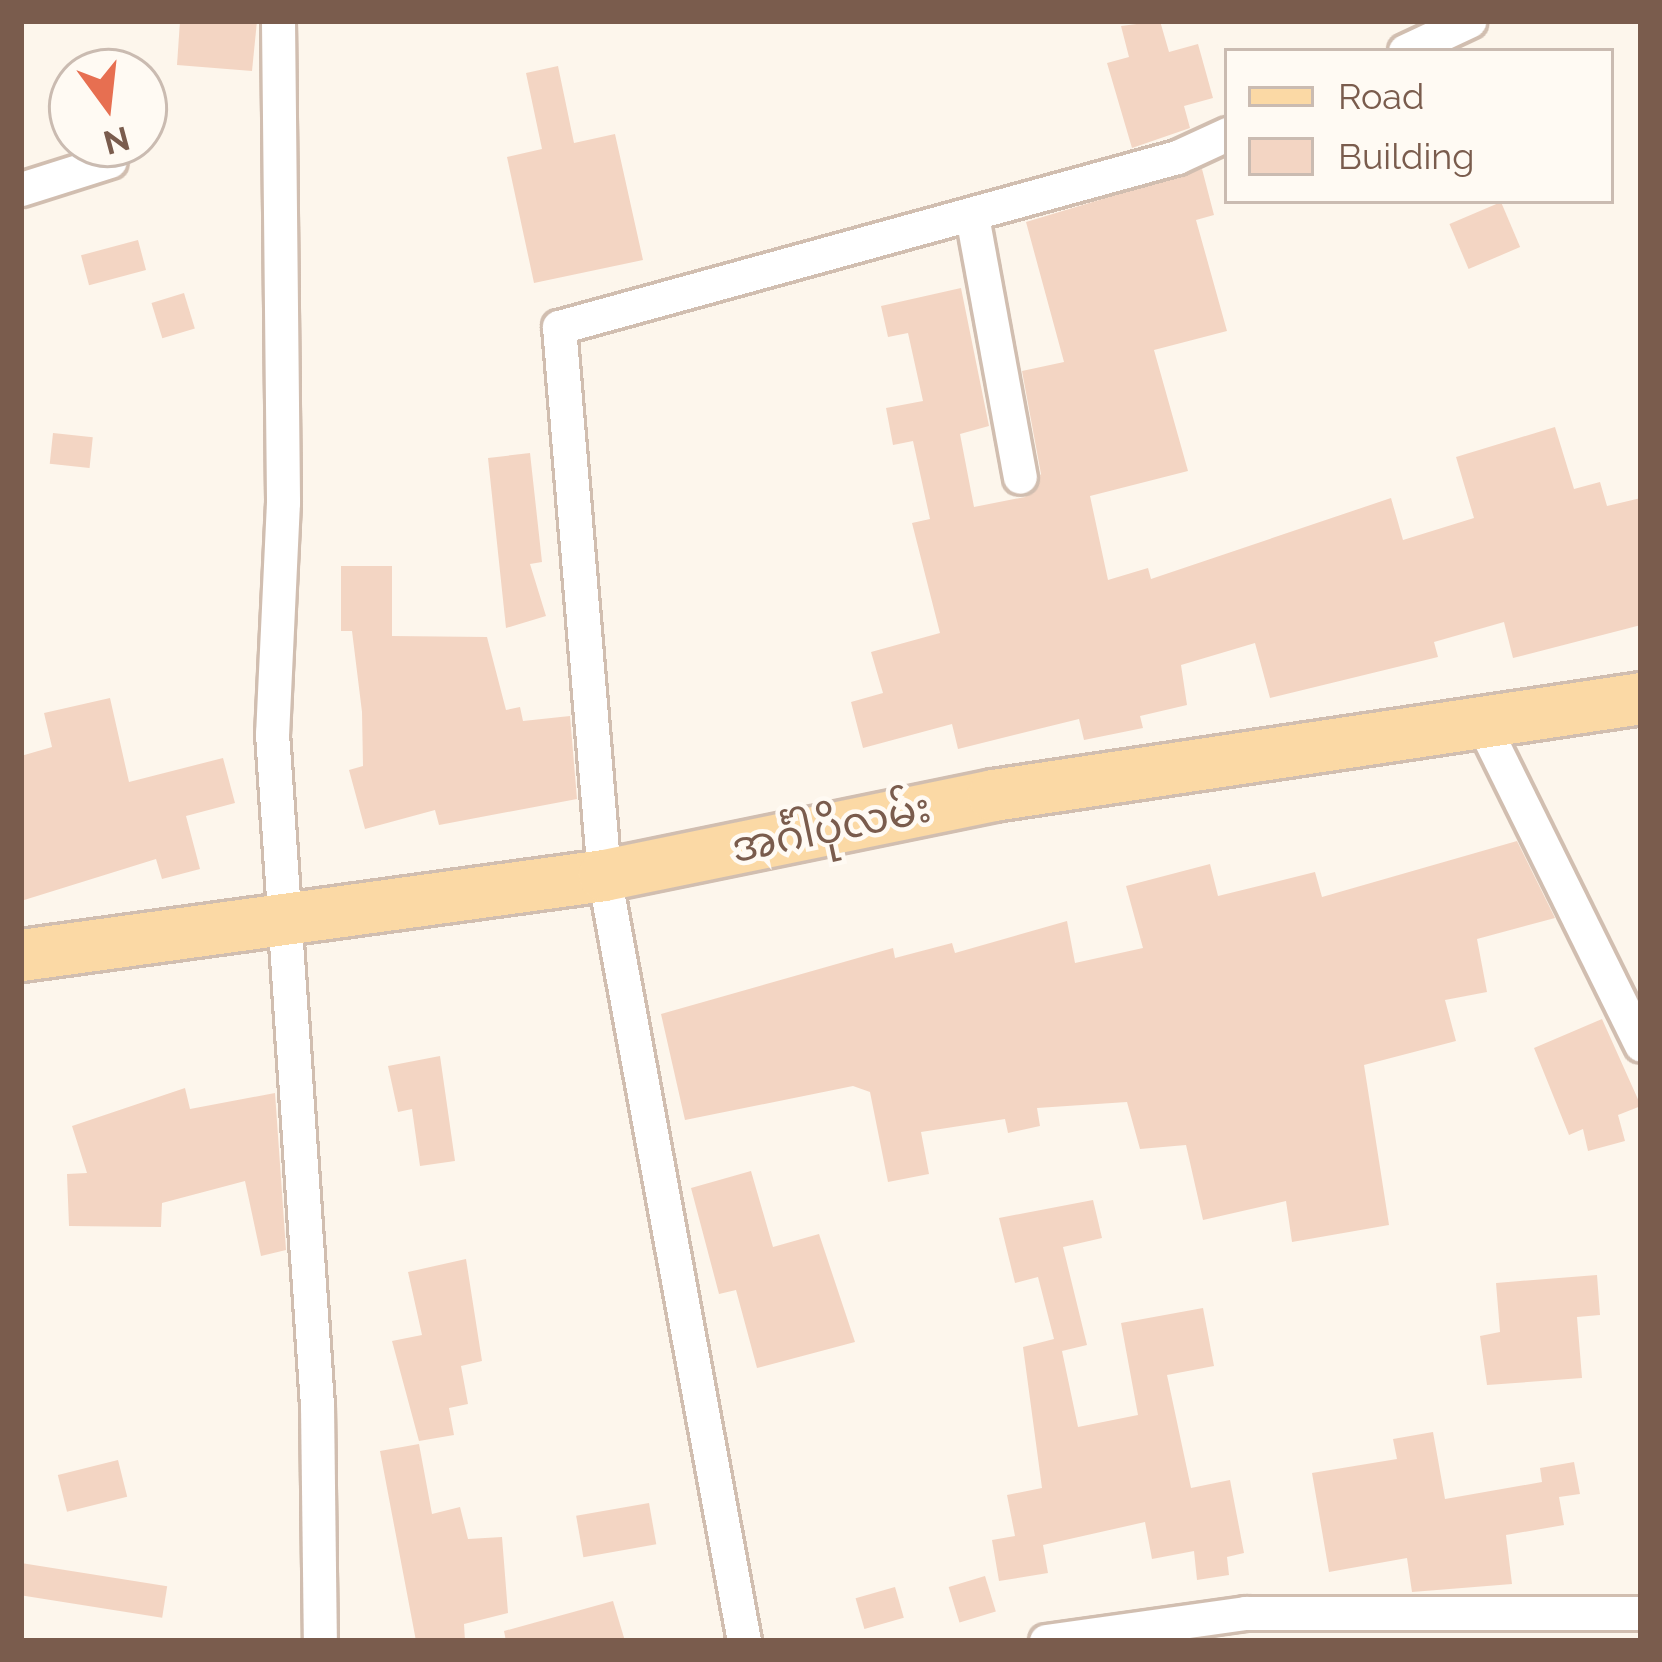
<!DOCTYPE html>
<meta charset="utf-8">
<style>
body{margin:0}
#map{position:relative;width:1662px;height:1662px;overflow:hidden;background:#fdf6ec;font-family:Raleway,"Noto Sans Myanmar",sans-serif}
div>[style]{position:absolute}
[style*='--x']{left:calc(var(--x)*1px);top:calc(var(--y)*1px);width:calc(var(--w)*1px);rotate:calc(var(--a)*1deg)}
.building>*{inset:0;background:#f3d5c3;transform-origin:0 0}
.roads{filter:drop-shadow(3px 0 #d1beb0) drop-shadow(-3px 0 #d1beb0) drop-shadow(0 3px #d1beb0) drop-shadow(0 -3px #d1beb0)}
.minor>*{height:33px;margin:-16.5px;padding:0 16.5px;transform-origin:16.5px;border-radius:16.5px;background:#fff}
.primary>*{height:51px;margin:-25.5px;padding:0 25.5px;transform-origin:25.5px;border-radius:25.5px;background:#fbd9a5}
span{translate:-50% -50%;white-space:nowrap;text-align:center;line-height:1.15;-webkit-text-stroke:9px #fffaf3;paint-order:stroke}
.street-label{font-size:42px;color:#7a5c4d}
.frame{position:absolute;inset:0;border:24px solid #7a5c4d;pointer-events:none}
.legend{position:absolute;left:1224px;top:48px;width:390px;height:156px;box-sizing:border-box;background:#fffaf3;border:3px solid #cabbb1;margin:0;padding:15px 21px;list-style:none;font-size:36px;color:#7a5c4d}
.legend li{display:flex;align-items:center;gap:24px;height:60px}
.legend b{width:60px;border:3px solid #cabbb1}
.north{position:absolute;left:48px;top:48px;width:120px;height:120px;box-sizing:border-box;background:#fffaf3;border:3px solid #cabbb1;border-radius:50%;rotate:165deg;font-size:33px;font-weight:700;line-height:48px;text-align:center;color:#7a5c4d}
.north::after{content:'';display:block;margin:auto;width:42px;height:54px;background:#e76f51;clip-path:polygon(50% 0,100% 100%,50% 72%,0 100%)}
</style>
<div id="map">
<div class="building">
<div style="clip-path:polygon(180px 21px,257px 21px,252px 71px,177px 65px)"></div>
<div style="clip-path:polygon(1160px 21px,1169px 52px,1198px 44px,1213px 98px,1184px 106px,1190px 128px,1132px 148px,1107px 63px,1129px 57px,1121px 26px)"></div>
<div style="clip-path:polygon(558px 66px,574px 143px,615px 134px,643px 260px,534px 283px,507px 157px,542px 149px,526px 73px)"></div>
<div style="clip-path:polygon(1202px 169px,1214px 215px,1196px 220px,1227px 331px,1154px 350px,1188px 471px,1090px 496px,1108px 580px,1148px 568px,1151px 579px,1391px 498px,1403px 540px,1474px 518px,1456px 457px,1555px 427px,1574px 489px,1600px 482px,1607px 506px,1641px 498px,1641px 625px,1513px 658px,1504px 622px,1434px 642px,1438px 657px,1270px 698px,1255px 643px,1181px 665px,1187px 705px,1140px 716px,1143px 728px,1084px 740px,1079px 719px,958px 749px,952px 724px,863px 748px,851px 702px,883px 693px,871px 652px,940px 633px,912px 523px,930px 519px,913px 441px,893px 445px,886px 408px,923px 401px,908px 333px,888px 337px,881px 306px,961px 288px,989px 426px,960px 434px,974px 507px,1025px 497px,1041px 474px,1022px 371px,1064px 362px,1026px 222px)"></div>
<div style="left:1501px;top:202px;width:49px;height:56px;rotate:67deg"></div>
<div style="left:138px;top:240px;width:31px;height:59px;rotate:75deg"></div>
<div style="left:184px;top:293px;width:37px;height:34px;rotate:73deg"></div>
<div style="left:53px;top:433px;width:40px;height:31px;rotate:6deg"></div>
<div style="clip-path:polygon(530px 453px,542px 562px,530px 564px,546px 616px,506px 628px,488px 458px)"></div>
<div style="clip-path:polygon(341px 566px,392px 566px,392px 636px,487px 637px,506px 710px,520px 707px,523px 721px,570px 716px,577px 799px,439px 825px,435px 810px,365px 829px,349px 770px,363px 766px,362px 712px,352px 631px,341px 631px)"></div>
<div style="clip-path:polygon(110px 698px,129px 782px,223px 758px,235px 803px,186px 816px,200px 869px,162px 879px,156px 859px,21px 901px,21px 756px,52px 747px,44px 713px)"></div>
<div style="clip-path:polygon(1517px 841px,1555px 918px,1477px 939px,1487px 992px,1445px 1000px,1456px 1041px,1364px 1065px,1389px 1225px,1292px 1242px,1286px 1201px,1203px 1220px,1186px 1145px,1140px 1149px,1127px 1102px,1037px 1108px,1040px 1126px,1008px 1133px,1005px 1119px,921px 1132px,929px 1174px,888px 1182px,870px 1092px,853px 1086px,685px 1120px,661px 1014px,893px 948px,895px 958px,952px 943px,955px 953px,1067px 921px,1075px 963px,1143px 948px,1126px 886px,1210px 864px,1218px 896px,1315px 872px,1322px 897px)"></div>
<div style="clip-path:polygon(1602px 1019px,1641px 1106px,1618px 1115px,1625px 1141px,1588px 1151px,1583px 1129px,1569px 1135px,1534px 1048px)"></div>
<div style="clip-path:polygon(440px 1056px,455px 1161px,420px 1166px,412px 1109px,398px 1112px,388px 1066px)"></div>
<div style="clip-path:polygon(185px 1088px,190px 1109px,275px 1093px,286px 1250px,261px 1256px,245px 1181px,162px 1203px,161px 1227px,69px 1226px,67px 1174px,87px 1173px,72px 1126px)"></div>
<div style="clip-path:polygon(751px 1171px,773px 1247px,819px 1234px,855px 1342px,757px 1368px,736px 1290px,719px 1294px,691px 1188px)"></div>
<div style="clip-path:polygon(1093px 1200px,1102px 1238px,1063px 1247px,1087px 1345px,1062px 1351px,1078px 1427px,1138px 1415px,1121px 1323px,1203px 1308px,1214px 1366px,1167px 1375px,1191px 1488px,1230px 1480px,1244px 1553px,1227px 1557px,1229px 1575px,1197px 1580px,1194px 1551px,1152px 1559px,1145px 1522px,1043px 1545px,1048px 1573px,999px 1581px,992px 1540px,1015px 1536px,1007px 1495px,1042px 1488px,1023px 1347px,1054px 1339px,1038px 1277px,1015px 1283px,999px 1218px)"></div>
<div style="clip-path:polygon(466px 1259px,482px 1361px,461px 1366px,468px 1404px,449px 1408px,454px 1435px,419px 1441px,392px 1341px,422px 1335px,408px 1272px)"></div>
<div style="clip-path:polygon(1597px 1275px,1600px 1315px,1577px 1317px,1582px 1378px,1487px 1385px,1480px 1336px,1500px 1332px,1496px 1283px)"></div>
<div style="clip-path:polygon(1433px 1432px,1445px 1499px,1542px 1482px,1540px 1468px,1574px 1462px,1580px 1494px,1559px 1497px,1564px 1525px,1506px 1535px,1512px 1584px,1412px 1592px,1407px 1558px,1329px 1572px,1312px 1473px,1397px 1459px,1393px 1439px)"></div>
<div style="clip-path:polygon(419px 1444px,432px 1514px,460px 1507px,468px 1539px,502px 1537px,508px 1613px,464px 1624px,465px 1641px,416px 1641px,380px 1451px)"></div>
<div style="left:118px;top:1460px;width:38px;height:62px;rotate:76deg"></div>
<div style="left:649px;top:1503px;width:42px;height:74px;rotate:80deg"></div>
<div style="left:21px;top:1563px;width:148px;height:32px;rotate:9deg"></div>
<div style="left:985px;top:1576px;width:37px;height:38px;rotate:73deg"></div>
<div style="left:895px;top:1587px;width:32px;height:41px;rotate:74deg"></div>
<div style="clip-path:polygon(613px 1601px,625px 1641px,506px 1641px,504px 1631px)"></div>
</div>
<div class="roads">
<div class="minor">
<div style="--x:278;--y:21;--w:481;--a:89.4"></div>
<div style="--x:283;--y:502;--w:231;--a:92.7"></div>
<div style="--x:272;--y:733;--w:674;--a:86.17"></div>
<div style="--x:317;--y:1405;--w:236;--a:89.3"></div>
<div style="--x:1405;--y:51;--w:71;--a:-25.1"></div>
<div style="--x:21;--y:189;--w:93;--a:-17.5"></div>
<div style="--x:972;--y:216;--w:265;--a:79.6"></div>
<div style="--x:1481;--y:721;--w:361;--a:63.7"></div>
<div style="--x:744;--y:1641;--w:779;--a:-100.36"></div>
<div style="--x:604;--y:875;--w:550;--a:-94.69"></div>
<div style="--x:559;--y:327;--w:641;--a:-15.38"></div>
<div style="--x:1177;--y:157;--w:55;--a:-24.7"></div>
<div style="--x:1046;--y:1641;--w:201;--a:-8"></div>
<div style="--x:1245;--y:1613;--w:396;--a:0"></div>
</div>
<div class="primary">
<div style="--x:21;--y:955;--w:588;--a:-7.81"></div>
<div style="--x:604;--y:875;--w:397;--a:-11.6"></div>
<div style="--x:993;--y:795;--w:655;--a:-8.51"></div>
</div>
</div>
<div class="street-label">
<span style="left:831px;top:828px;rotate:-12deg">အင်္ဂါပိုလမ်း</span>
</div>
<div class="frame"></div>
<ul class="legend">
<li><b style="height:15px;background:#fbd9a5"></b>Road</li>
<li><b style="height:33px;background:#f3d5c3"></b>Building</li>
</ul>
<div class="north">N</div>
</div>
